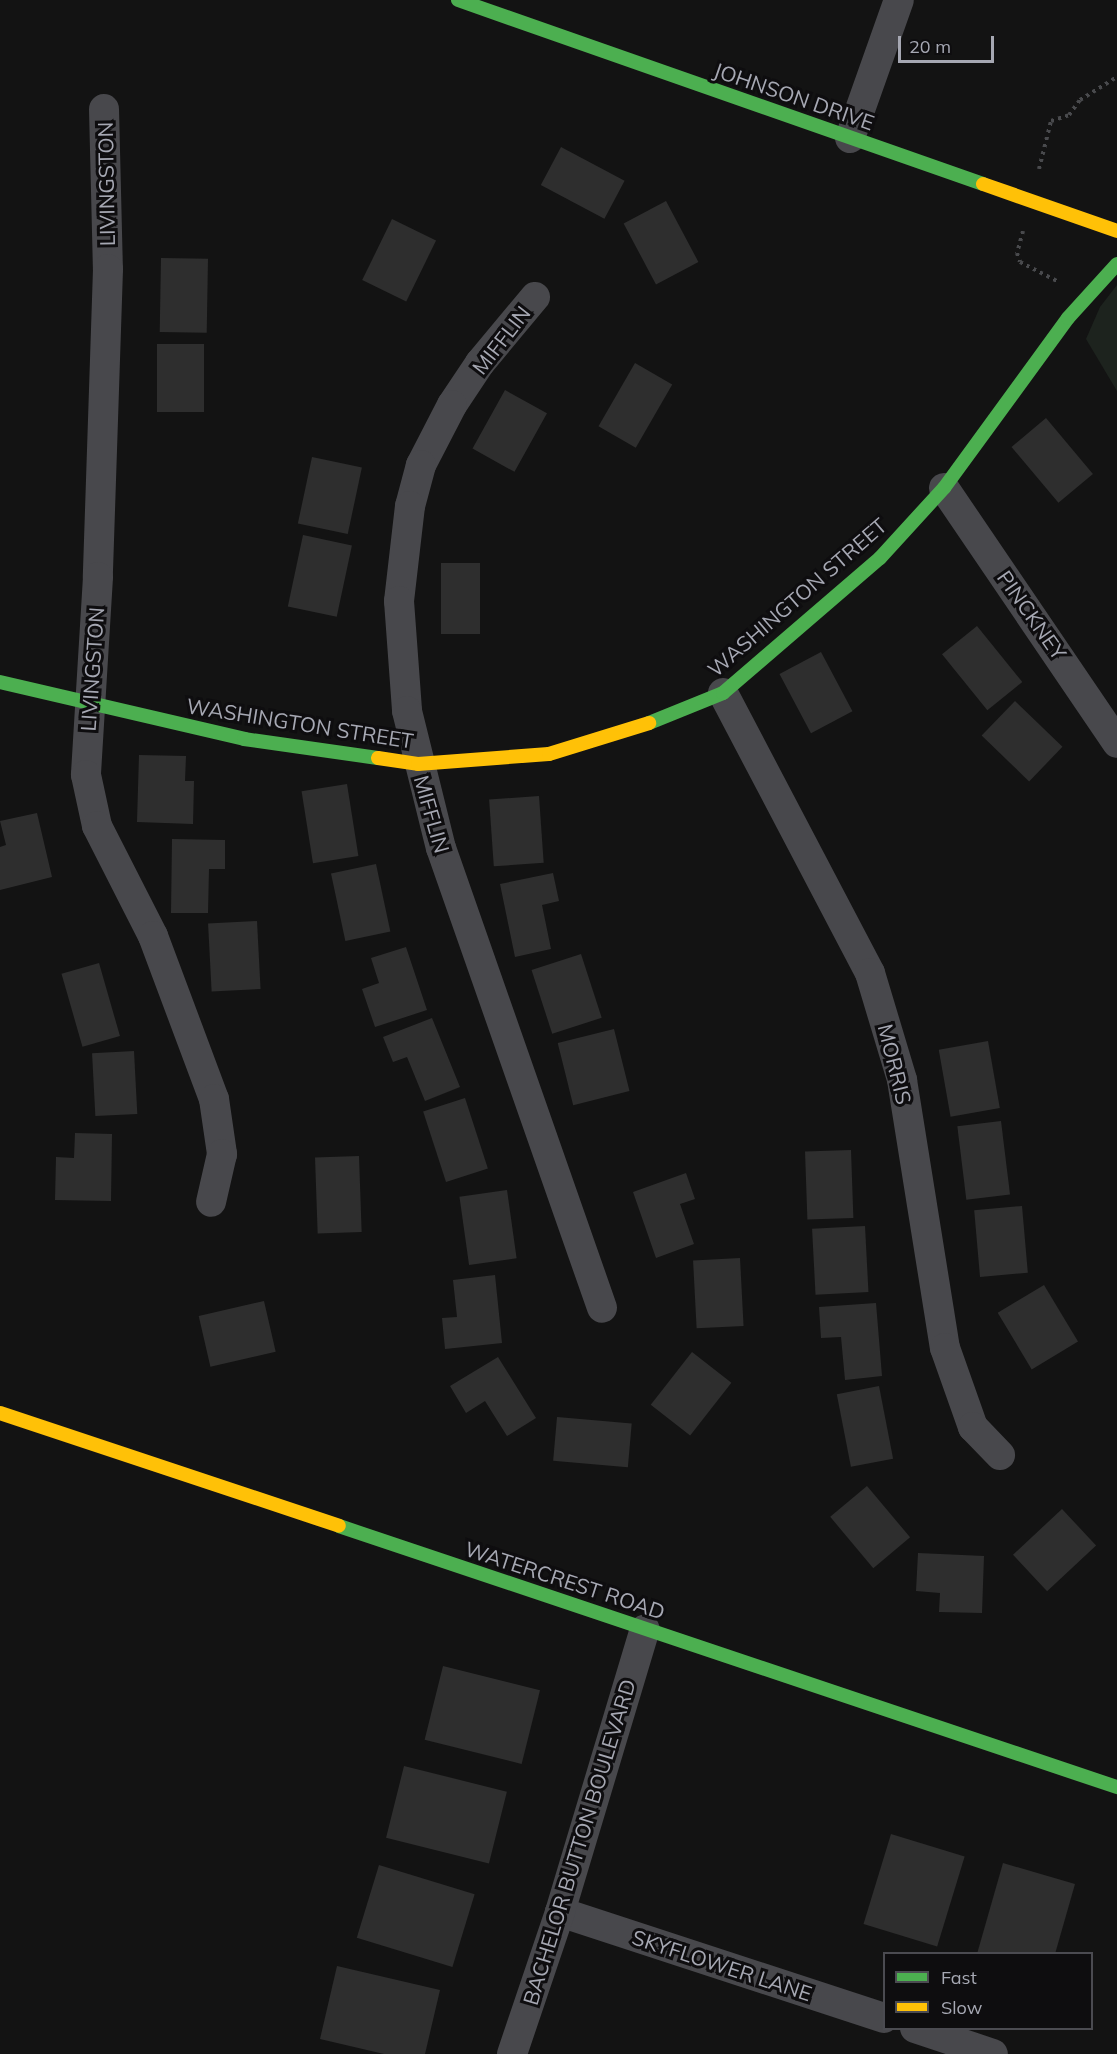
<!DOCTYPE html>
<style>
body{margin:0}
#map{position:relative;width:1117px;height:2054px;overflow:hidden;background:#131313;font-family:Mulish,sans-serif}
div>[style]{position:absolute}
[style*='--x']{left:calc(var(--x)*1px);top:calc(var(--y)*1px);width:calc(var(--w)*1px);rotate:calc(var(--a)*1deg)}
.green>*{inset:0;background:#1d231e}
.building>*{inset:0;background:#2e2e2e;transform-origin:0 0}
.path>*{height:4px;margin-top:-2px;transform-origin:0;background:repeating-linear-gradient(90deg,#494a4d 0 3px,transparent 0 7.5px)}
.street>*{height:30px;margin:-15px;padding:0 15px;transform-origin:15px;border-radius:15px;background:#48484c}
.fast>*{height:14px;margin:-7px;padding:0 7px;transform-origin:7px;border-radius:7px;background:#4caf50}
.slow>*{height:14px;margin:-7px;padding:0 7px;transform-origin:7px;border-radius:7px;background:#ffc107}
span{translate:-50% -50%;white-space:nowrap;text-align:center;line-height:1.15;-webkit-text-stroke:6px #0e0d0f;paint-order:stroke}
.street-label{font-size:21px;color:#a6a8b3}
.legend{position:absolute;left:883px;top:1952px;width:210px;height:78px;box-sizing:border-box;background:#0e0d0f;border:2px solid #4b4b51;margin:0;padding:8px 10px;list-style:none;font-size:18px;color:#a6a8b3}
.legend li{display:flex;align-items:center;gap:12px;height:30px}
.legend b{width:30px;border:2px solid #4b4b51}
.scale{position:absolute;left:898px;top:36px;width:96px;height:27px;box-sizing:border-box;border:3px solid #a6a8b3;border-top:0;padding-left:8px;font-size:18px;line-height:21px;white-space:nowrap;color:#a6a8b3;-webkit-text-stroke:4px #0e0d0f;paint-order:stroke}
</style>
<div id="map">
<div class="green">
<div style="clip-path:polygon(1117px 285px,1117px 391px,1086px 339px,1100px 307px)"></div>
</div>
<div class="building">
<div style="left:561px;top:147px;width:72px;height:43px;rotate:28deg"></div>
<div style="left:666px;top:201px;width:69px;height:48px;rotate:62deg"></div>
<div style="left:392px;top:219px;width:49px;height:68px;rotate:26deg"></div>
<div style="left:161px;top:258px;width:47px;height:74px;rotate:1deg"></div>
<div style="left:157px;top:344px;width:47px;height:68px"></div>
<div style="left:635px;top:363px;width:43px;height:73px;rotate:30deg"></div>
<div style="left:505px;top:390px;width:48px;height:67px;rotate:29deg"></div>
<div style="left:1046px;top:418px;width:73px;height:45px;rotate:50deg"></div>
<div style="left:312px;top:457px;width:51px;height:68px;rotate:12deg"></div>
<div style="left:303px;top:535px;width:50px;height:73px;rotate:12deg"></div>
<div style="left:441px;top:563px;width:39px;height:71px"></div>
<div style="left:977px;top:626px;width:72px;height:45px;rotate:51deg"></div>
<div style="left:821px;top:652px;width:67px;height:47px;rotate:62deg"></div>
<div style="left:1015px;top:701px;width:66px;height:48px;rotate:44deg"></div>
<div style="clip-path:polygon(139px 755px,186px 756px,185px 781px,194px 781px,193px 824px,137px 822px)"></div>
<div style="left:347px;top:784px;width:73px;height:46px;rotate:81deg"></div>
<div style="left:539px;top:796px;width:67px;height:50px;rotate:86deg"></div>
<div style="clip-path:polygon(37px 813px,52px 877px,0 890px,0 847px,6px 845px,0 821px)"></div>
<div style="clip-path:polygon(172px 839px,225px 840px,225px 869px,209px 869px,208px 913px,171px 913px)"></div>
<div style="left:376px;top:864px;width:69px;height:46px;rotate:78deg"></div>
<div style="clip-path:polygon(553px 873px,559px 901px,542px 905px,551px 949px,515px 957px,500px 884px)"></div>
<div style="left:257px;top:921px;width:68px;height:49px;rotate:87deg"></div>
<div style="clip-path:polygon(406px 947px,427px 1010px,375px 1027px,362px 989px,379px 983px,371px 958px)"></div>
<div style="left:581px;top:954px;width:67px;height:52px;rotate:72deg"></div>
<div style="left:99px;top:963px;width:76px;height:39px;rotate:74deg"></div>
<div style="clip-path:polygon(432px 1018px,460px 1087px,425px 1101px,407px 1057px,393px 1062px,383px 1037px)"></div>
<div style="left:614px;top:1029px;width:64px;height:58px;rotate:76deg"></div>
<div style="left:988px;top:1041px;width:68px;height:50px;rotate:80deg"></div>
<div style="left:134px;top:1051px;width:63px;height:42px;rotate:87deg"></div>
<div style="left:465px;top:1098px;width:74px;height:44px;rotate:72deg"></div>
<div style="left:1001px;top:1121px;width:74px;height:44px;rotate:83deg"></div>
<div style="clip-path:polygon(75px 1133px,112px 1134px,111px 1201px,55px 1200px,56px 1157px,74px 1158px)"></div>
<div style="left:851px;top:1150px;width:68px;height:46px;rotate:88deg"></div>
<div style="left:359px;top:1156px;width:76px;height:44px;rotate:88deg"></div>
<div style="clip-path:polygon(686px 1173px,695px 1199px,680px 1204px,694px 1244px,656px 1258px,633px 1192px)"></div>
<div style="left:507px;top:1190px;width:69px;height:48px;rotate:82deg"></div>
<div style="left:1022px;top:1206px;width:67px;height:48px;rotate:85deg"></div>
<div style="left:865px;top:1226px;width:66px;height:53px;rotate:87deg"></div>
<div style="left:740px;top:1258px;width:68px;height:47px;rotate:87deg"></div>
<div style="clip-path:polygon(495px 1275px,502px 1343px,445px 1349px,442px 1318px,457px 1317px,453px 1280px)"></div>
<div style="left:1044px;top:1285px;width:66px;height:54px;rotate:59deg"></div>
<div style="left:264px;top:1301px;width:52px;height:67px;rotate:77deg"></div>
<div style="clip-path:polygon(876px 1303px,882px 1376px,845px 1380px,841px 1337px,821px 1338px,819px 1307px)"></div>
<div style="left:692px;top:1352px;width:50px;height:67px;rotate:38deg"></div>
<div style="clip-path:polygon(498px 1357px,536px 1418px,507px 1436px,485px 1401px,466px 1413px,450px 1386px)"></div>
<div style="left:879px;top:1386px;width:74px;height:43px;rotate:79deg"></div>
<div style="left:557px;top:1417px;width:75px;height:44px;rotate:5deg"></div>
<div style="left:867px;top:1486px;width:67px;height:48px;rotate:50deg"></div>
<div style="left:1062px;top:1509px;width:50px;height:67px;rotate:47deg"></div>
<div style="clip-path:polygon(918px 1553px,984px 1556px,982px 1613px,939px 1612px,940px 1593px,916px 1591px)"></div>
<div style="left:443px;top:1666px;width:100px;height:76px;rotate:14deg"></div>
<div style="left:404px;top:1766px;width:106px;height:74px;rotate:14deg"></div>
<div style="left:891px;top:1834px;width:77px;height:94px;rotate:17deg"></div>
<div style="clip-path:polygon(1003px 1863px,1075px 1884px,1055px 1954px,977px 1954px)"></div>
<div style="left:379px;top:1865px;width:100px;height:76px;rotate:17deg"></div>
<div style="clip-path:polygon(337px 1966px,440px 1990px,425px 2054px,384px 2054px,320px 2039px)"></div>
</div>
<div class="path">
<div style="--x:1039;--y:169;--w:49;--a:-76"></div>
<div style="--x:1051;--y:121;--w:19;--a:-18"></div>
<div style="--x:1069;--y:115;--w:19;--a:-54"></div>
<div style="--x:1080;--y:100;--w:44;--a:-31.9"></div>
<div style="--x:1023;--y:231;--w:23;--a:105"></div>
<div style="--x:1017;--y:253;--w:9;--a:72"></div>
<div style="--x:1020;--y:262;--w:42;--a:27.2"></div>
</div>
<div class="street">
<div style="--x:104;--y:109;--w:160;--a:88.6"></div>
<div style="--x:108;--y:269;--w:308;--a:91.9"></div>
<div style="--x:98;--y:577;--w:198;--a:93.5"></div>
<div style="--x:86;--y:775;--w:52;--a:77.8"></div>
<div style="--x:97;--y:826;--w:123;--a:63"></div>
<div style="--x:153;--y:936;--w:174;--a:69.5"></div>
<div style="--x:214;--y:1099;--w:56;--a:81.7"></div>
<div style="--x:222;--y:1154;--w:49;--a:102.9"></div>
<div style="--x:850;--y:138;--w:146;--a:-70.5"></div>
<div style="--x:535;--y:297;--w:86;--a:129.8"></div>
<div style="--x:480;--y:363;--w:50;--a:123.7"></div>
<div style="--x:452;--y:405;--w:68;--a:117.3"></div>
<div style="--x:421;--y:465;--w:42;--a:105"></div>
<div style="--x:410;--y:506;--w:96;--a:96.6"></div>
<div style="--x:399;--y:601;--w:110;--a:85.8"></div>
<div style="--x:407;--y:711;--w:141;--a:76.1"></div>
<div style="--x:441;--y:848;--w:487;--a:70.7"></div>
<div style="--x:944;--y:488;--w:308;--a:55.8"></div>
<div style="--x:723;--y:693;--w:316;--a:62.3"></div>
<div style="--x:870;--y:973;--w:112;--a:73.3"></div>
<div style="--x:902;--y:1080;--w:271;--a:80.9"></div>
<div style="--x:945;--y:1348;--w:84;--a:70.5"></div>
<div style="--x:973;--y:1427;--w:39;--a:46"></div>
<div style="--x:560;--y:1912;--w:341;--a:18.1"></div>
<div style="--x:915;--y:2028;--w:82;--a:18.4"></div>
<div style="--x:512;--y:2054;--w:150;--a:-71.3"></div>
<div style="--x:560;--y:1912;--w:295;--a:-73.3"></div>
</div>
<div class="fast">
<div style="--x:458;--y:0;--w:556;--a:19.31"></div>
<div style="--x:0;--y:682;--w:251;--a:13.1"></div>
<div style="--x:244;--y:739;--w:135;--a:8.1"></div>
<div style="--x:649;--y:723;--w:80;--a:-22.1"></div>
<div style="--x:723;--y:693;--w:207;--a:-40.7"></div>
<div style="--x:880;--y:558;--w:95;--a:-47.6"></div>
<div style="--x:944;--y:488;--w:210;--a:-53.9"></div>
<div style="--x:1068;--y:318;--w:73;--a:-47.8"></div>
<div style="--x:339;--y:1526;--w:821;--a:18.55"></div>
</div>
<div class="slow">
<div style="--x:983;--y:184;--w:142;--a:19.3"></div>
<div style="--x:378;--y:758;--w:40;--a:8.5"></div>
<div style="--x:418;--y:764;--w:131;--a:-4.4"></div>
<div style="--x:549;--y:754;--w:105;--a:-17.2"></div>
<div style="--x:0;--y:1413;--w:357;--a:18.4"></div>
</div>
<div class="street-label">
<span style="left:794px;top:96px;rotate:19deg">JOHNSON DRIVE</span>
<span style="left:106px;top:184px;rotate:-91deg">LIVINGSTON</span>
<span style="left:501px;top:340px;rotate:-52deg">MIFFLIN</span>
<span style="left:797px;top:597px;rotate:-41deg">WASHINGTON STREET</span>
<span style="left:1032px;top:615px;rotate:55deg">PINCKNEY</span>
<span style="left:92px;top:669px;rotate:-86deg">LIVINGSTON</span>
<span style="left:300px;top:723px;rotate:9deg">WASHINGTON STREET</span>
<span style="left:432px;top:814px;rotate:74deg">MIFFLIN</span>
<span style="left:895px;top:1064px;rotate:76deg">MORRIS</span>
<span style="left:565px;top:1580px;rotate:18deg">WATERCREST ROAD</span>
<span style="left:579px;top:1842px;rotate:-73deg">BACHELOR BUTTON BOULEVARD</span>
<span style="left:722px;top:1965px;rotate:18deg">SKYFLOWER LANE</span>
</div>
<ul class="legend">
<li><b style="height:8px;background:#4caf50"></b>Fast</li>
<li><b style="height:8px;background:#ffc107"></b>Slow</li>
</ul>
<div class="scale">20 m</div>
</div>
